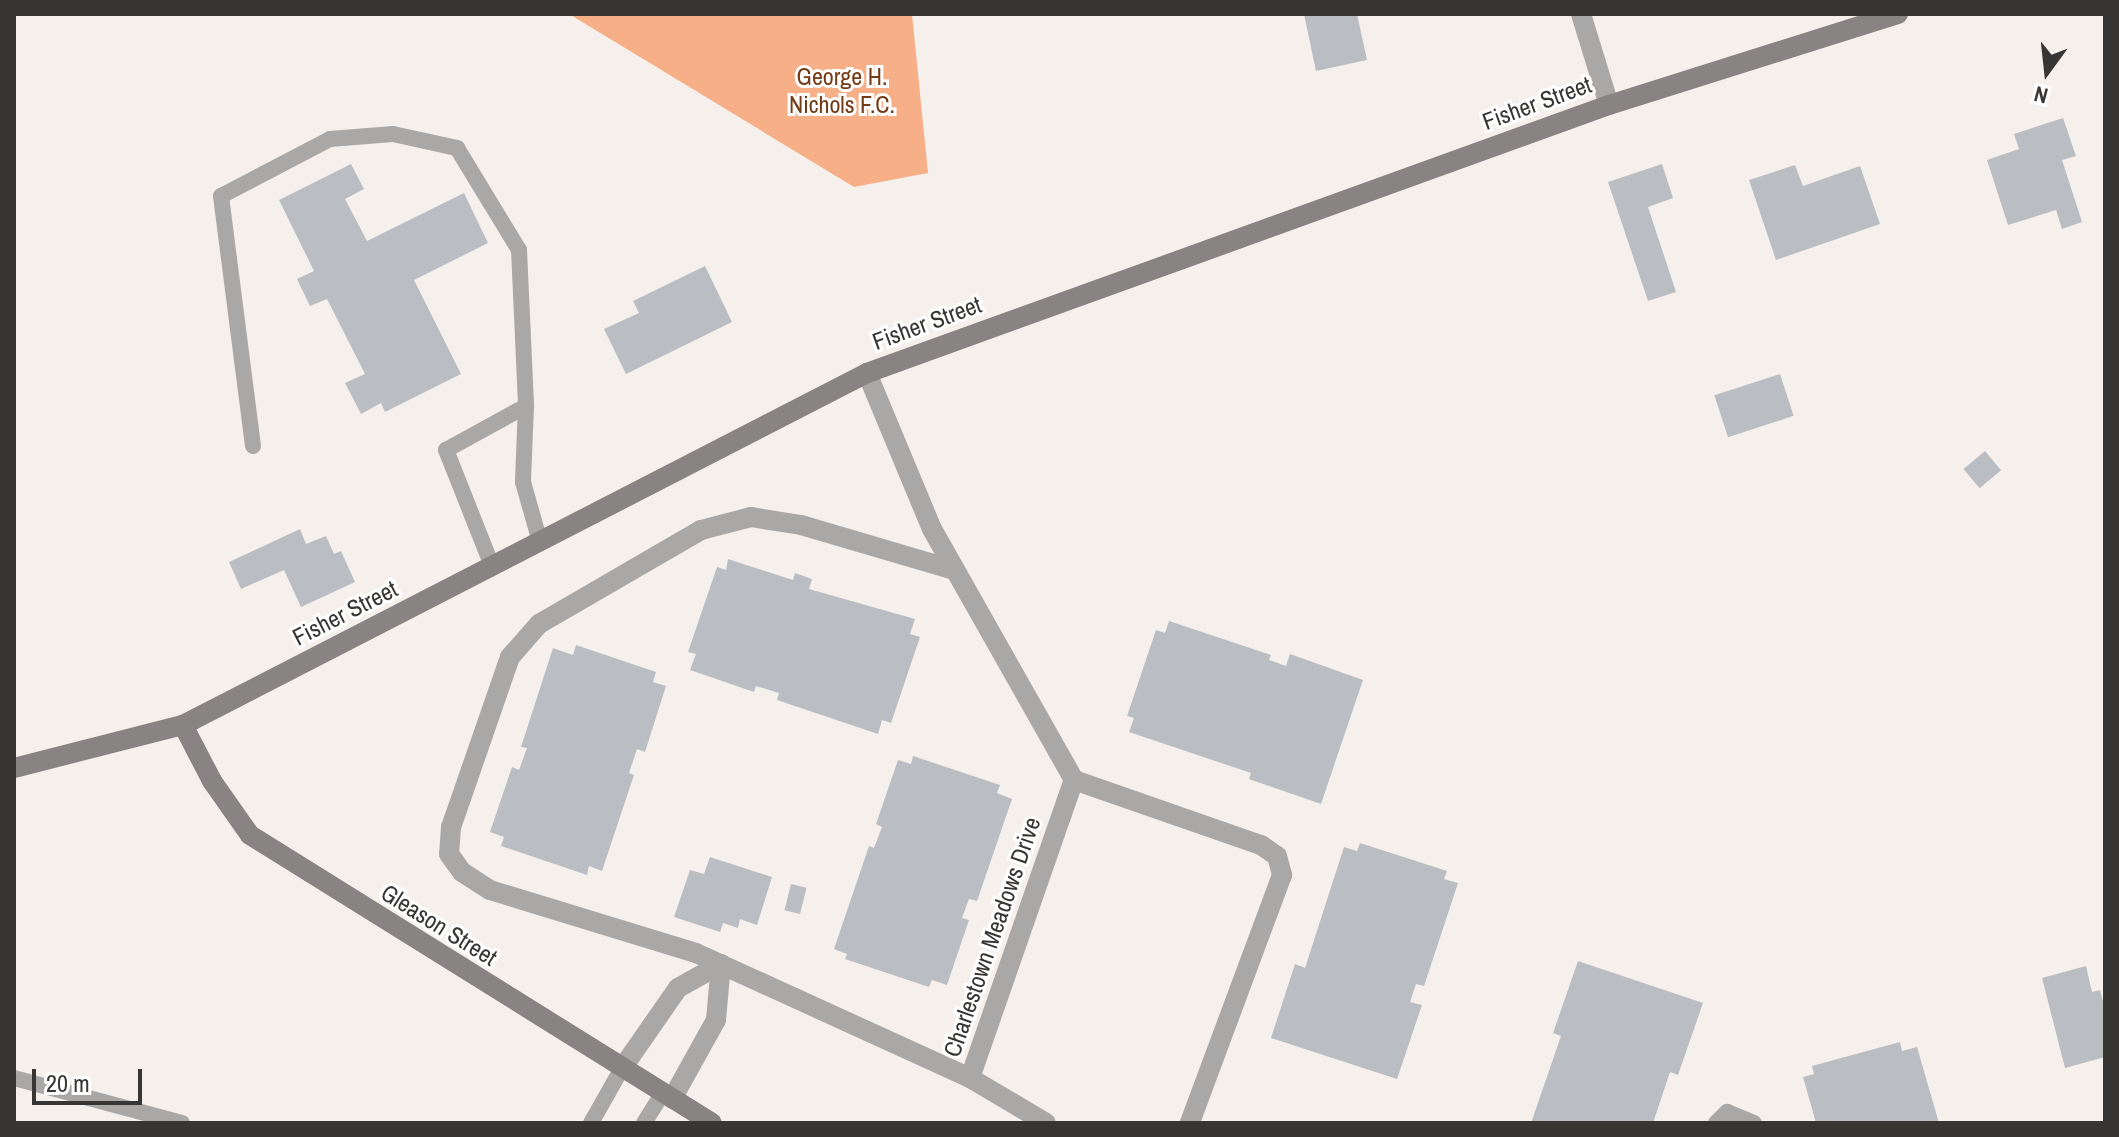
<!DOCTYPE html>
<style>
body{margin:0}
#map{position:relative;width:2119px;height:1137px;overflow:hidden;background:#f6f0ed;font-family:"Archivo Narrow",sans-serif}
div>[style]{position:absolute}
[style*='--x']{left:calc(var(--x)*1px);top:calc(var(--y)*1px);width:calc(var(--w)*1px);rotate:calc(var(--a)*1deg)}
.green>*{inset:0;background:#f6af87}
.building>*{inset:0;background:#babdc2;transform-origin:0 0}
.lane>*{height:16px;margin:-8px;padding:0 8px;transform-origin:8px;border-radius:8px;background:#aaa8a7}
.street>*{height:20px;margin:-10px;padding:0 10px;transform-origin:10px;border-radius:10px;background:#aaa8a7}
.secondary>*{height:20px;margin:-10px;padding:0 10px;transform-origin:10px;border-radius:10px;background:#888483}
span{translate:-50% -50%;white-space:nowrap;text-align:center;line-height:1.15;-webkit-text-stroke:6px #fff;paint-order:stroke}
.park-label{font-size:24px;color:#733a14}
.street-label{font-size:24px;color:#383635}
.frame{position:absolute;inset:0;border:16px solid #383635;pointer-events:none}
.north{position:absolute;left:2007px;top:32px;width:80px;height:80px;-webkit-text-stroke:6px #fff;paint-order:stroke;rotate:195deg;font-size:22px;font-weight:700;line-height:32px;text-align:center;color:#383635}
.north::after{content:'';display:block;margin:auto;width:28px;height:36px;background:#383635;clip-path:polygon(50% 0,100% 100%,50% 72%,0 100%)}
.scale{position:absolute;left:32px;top:1069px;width:110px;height:36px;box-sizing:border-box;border:4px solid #383635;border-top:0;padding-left:10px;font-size:24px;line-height:28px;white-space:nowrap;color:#383635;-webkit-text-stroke:6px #fff;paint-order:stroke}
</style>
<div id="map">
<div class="green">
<div style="clip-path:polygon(569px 14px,912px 14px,928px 173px,854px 187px)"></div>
</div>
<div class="building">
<div style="clip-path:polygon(1304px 14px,1357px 14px,1367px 60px,1316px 71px)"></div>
<div style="clip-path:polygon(2063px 118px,2076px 156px,2062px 160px,2082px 222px,2062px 229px,2056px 210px,2008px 225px,1987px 160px,2019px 149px,2014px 134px)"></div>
<div style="clip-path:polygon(351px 164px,364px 189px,345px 199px,367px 241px,464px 193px,488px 243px,414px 280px,461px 374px,385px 412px,381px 403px,361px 414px,345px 383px,365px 374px,327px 299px,310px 306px,297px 279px,314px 271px,279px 200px)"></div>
<div style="clip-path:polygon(1662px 164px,1673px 198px,1648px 207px,1676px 292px,1648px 301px,1608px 182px)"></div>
<div style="clip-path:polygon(1795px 165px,1803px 186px,1860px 166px,1880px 224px,1776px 260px,1749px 180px)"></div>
<div style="clip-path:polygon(705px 266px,732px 322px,626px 374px,604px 329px,639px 313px,633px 301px)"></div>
<div style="left:1780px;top:374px;width:44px;height:69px;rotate:72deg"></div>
<div style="left:1985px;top:451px;width:25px;height:28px;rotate:50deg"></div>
<div style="clip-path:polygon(300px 529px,306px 544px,326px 536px,334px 554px,341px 551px,355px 582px,301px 607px,284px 570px,241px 589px,229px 562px)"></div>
<div style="clip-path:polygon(728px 559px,793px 580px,795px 573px,812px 579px,809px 589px,915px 619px,910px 634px,920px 637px,891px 723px,882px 720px,878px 734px,777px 700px,779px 693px,756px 686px,754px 692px,690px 670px,696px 654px,688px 652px,717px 567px,726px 570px)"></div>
<div style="clip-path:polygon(1169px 621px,1271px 655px,1269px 660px,1286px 666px,1290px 654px,1363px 680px,1321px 804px,1249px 779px,1251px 773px,1129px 732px,1134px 718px,1127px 716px,1156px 630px,1165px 633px)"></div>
<div style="clip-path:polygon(576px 645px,656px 672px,653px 682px,666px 686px,645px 752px,637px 749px,629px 773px,634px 775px,602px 871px,589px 866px,587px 875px,501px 846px,504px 837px,490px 832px,512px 767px,519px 770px,527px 748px,521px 747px,553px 648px,573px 655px)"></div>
<div style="clip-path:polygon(913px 756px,1000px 785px,997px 793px,1012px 799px,977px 901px,969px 899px,962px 918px,969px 920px,947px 985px,932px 980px,929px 987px,845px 959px,847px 954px,834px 949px,869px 846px,874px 848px,882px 827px,876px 824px,898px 760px,911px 764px)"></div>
<div style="clip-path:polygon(1360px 843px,1447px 871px,1444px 879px,1458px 883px,1424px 986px,1416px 984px,1410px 1002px,1422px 1005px,1397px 1079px,1271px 1038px,1295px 964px,1305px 968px,1344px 847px,1357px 851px)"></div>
<div style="clip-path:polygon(710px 857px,772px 877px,757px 925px,740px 919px,738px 928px,723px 923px,720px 932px,674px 917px,690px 870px,704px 874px)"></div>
<div style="left:791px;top:884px;width:16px;height:27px;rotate:14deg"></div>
<div style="clip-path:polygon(1578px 961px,1703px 1003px,1678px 1075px,1670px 1072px,1653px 1123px,1531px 1123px,1561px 1036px,1553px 1033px)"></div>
<div style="clip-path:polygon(2086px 966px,2092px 992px,2100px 990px,2105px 1009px,2105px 1057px,2065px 1068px,2042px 978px)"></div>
<div style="clip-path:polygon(1900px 1042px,1902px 1051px,1917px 1047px,1939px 1123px,1816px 1123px,1803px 1077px,1814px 1074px,1812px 1066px)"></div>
</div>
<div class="lane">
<div style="--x:253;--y:446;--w:252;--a:-97.3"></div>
<div style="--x:221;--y:196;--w:123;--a:-27.6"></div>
<div style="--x:330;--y:139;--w:63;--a:-4.5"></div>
<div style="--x:393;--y:134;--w:66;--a:12.3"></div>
<div style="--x:457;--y:148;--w:119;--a:58.7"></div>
<div style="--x:519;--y:250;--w:156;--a:87.4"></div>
<div style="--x:526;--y:406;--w:76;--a:92.3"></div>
<div style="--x:523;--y:482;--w:62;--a:74.2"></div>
<div style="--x:492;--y:566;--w:125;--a:-111.6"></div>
<div style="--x:446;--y:450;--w:91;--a:-28.8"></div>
<div style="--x:14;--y:1078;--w:174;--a:15"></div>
<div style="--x:591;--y:1123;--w:61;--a:-60.5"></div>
<div style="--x:644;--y:1123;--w:36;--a:-58"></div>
<div style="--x:1716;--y:1123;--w:16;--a:-45"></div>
<div style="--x:1727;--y:1112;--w:29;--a:22"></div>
</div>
<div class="street">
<div style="--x:1581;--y:14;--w:95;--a:72.9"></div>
<div style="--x:867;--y:373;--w:169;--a:67.4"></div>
<div style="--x:932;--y:529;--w:288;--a:60.5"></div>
<div style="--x:1074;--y:780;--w:198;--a:19.2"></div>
<div style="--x:1261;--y:845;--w:19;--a:35"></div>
<div style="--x:1277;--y:856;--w:20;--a:75"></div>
<div style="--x:1282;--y:875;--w:265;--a:110.4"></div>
<div style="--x:954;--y:570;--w:159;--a:-163.6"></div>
<div style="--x:801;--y:525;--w:51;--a:-170.9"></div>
<div style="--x:751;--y:517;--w:52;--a:165.4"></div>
<div style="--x:701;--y:530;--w:187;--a:149.9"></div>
<div style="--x:539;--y:624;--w:44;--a:131.3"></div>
<div style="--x:510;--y:657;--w:180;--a:109.1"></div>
<div style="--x:451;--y:827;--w:27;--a:94"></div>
<div style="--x:449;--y:854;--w:22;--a:54"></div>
<div style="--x:462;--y:872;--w:33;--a:33"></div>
<div style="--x:490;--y:890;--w:215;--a:17"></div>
<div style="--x:696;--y:953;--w:301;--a:24.5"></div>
<div style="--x:970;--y:1078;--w:316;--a:-70.8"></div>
<div style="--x:621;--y:1070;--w:100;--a:-55.2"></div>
<div style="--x:678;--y:988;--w:49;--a:-29.2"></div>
<div style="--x:721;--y:964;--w:56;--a:95.1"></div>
<div style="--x:716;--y:1020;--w:90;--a:119.1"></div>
<div style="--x:970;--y:1078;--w:88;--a:30.6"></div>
</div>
<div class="secondary">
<div style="--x:183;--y:725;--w:63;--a:62.6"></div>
<div style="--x:212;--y:781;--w:66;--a:54.9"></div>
<div style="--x:250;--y:835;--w:544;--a:31.94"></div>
<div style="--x:14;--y:768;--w:174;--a:-14.3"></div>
<div style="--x:183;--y:725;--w:769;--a:-27.23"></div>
<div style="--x:867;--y:373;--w:789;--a:-19.86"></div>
<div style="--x:1609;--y:105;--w:303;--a:-17.5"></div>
</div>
<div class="park-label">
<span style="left:842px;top:91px">George H.<br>Nichols F.C.</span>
</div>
<div class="street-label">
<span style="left:1537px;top:103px;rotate:-20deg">Fisher Street</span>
<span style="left:927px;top:323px;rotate:-20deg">Fisher Street</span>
<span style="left:345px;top:613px;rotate:-27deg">Fisher Street</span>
<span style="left:439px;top:925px;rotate:32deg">Gleason Street</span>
<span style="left:992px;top:937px;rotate:-71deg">Charlestown Meadows Drive</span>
</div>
<div class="frame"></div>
<div class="north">N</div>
<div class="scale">20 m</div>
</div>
